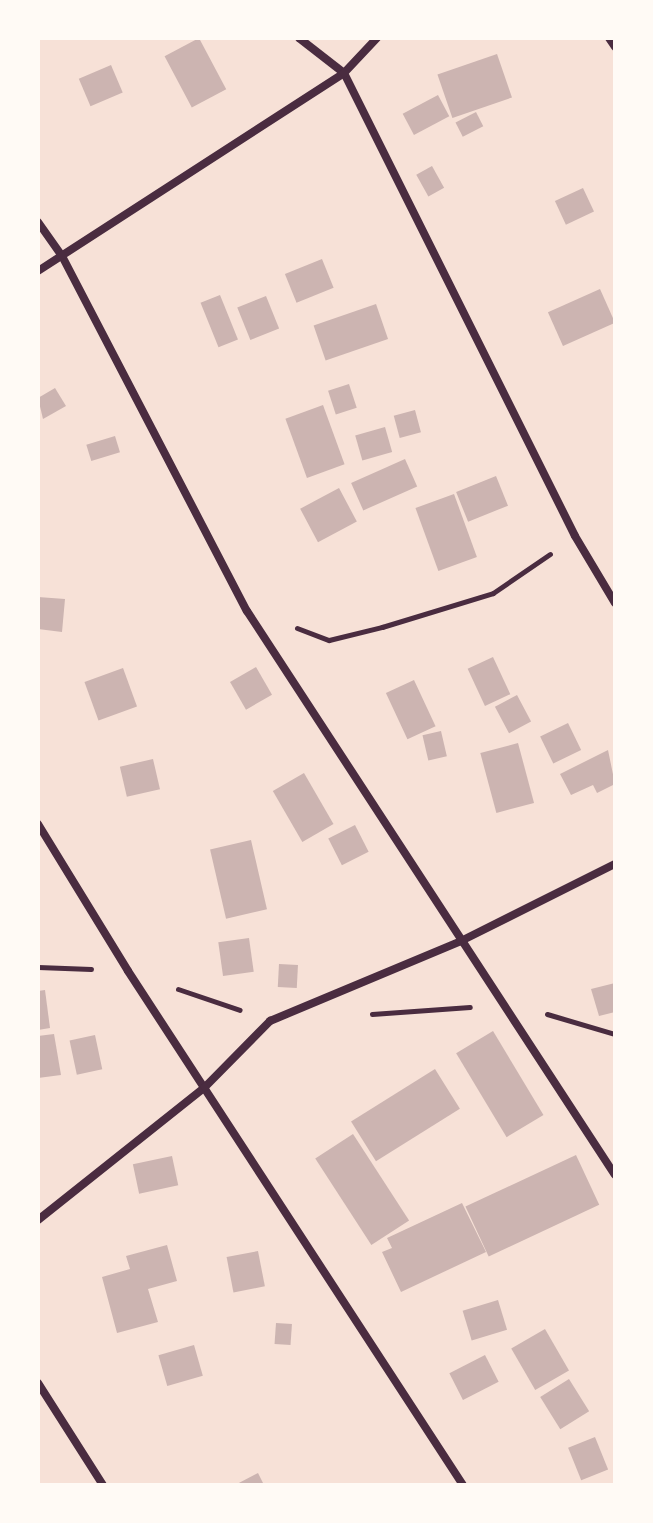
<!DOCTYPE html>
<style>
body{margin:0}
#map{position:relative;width:653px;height:1523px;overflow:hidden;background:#f7e1d7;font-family:"Alegreya Sans",sans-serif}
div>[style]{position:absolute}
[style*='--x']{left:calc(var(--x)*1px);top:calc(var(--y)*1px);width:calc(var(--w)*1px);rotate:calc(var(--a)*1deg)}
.building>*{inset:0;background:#ccb4b1;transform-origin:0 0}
.path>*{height:5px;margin:-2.5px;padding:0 2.5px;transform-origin:2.5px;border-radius:2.5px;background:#4a2c40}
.minor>*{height:8px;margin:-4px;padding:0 4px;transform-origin:4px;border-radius:4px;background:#4a2c40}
span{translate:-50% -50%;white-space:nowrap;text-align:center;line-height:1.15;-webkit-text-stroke:6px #fffaf5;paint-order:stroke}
.frame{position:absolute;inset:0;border:40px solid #fffaf5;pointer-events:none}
</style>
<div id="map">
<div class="building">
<div style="left:199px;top:38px;width:58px;height:39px;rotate:62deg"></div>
<div style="left:497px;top:54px;width:46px;height:63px;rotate:71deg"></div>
<div style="left:111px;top:65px;width:30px;height:35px;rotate:67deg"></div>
<div style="left:438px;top:95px;width:24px;height:40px;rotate:62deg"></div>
<div style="left:476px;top:112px;width:16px;height:23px;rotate:63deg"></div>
<div style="left:432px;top:166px;width:25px;height:18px;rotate:61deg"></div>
<div style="left:583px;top:188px;width:26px;height:31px;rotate:65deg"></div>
<div style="left:322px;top:259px;width:31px;height:40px;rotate:68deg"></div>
<div style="left:600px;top:289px;width:37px;height:57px;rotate:66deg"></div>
<div style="left:220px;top:295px;width:48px;height:21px;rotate:68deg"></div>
<div style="left:266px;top:296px;width:35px;height:31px;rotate:68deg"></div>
<div style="left:376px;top:304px;width:37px;height:66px;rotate:71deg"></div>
<div style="left:349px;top:384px;width:25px;height:22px;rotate:72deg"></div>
<div style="clip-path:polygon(55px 388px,66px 406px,43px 419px,38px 398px)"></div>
<div style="left:323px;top:405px;width:63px;height:40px;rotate:70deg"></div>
<div style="left:415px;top:410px;width:23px;height:22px;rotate:75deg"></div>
<div style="left:385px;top:427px;width:26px;height:31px;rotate:74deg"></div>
<div style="left:115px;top:436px;width:17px;height:30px;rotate:73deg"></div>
<div style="left:405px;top:459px;width:30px;height:59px;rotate:66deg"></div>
<div style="left:496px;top:476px;width:32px;height:43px;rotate:68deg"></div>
<div style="left:339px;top:488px;width:38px;height:44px;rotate:62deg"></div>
<div style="left:454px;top:494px;width:67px;height:41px;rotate:70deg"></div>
<div style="clip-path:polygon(38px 597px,65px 599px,62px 632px,38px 629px)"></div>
<div style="left:493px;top:657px;width:41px;height:28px;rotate:65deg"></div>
<div style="left:256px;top:667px;width:32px;height:30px;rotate:60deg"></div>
<div style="left:123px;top:668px;width:41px;height:41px;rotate:70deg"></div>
<div style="left:414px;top:680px;width:51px;height:31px;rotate:65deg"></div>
<div style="left:517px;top:695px;width:30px;height:25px;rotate:62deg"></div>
<div style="left:568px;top:723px;width:30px;height:31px;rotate:64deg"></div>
<div style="left:441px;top:731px;width:26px;height:19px;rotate:77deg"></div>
<div style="left:518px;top:743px;width:62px;height:39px;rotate:75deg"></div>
<div style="clip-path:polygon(608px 750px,615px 784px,597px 793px,593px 785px,571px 795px,560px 774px)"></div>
<div style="left:153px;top:759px;width:31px;height:34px;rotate:77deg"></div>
<div style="left:304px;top:773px;width:59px;height:36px;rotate:60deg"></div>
<div style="left:355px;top:825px;width:30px;height:30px;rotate:63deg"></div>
<div style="left:251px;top:840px;width:71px;height:42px;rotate:77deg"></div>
<div style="left:249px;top:938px;width:34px;height:31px;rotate:82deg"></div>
<div style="left:279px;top:964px;width:19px;height:23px;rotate:3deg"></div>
<div style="clip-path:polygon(615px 983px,615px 1012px,599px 1016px,591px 989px)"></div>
<div style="clip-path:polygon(45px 990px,50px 1028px,38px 1030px,38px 991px)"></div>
<div style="left:493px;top:1031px;width:98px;height:43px;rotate:59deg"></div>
<div style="clip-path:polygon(54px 1034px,61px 1075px,38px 1078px,38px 1036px)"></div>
<div style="left:95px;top:1035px;width:35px;height:26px;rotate:78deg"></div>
<div style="left:435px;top:1069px;width:47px;height:99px;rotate:58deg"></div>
<div style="left:353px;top:1134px;width:103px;height:45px;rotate:57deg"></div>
<div style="left:576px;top:1155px;width:55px;height:122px;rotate:65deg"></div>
<div style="left:172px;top:1156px;width:30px;height:40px;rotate:78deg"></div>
<div style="clip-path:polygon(462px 1203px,486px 1252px,401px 1292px,382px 1252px,392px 1248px,387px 1238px)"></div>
<div style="clip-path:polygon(167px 1245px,177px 1281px,148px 1289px,158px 1322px,117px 1333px,102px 1277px,130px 1269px,126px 1256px)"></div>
<div style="left:258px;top:1251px;width:36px;height:32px;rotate:79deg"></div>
<div style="left:498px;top:1300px;width:31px;height:37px;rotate:73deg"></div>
<div style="left:276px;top:1323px;width:16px;height:21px;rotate:4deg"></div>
<div style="left:545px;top:1329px;width:48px;height:39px;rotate:60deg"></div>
<div style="left:194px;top:1345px;width:32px;height:37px;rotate:74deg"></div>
<div style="left:485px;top:1355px;width:30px;height:40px;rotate:63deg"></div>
<div style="left:569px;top:1379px;width:38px;height:34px;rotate:58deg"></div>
<div style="left:595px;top:1437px;width:35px;height:29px;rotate:68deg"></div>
<div style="clip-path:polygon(258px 1473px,264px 1485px,235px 1485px)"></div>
</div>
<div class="path">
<div style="--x:297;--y:628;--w:34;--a:21"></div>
<div style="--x:329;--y:640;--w:55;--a:-13.8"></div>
<div style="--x:382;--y:627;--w:116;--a:-17"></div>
<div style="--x:493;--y:593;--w:69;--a:-34.4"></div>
<div style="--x:38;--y:967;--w:53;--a:2.2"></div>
<div style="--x:178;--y:989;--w:65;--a:18.7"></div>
<div style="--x:372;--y:1014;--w:98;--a:-4.1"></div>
<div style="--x:547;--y:1014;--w:71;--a:16.4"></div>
</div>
<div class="minor">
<div style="--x:299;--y:38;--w:57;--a:37.9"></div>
<div style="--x:344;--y:73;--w:517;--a:63.48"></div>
<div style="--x:575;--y:536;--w:78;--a:59.2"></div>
<div style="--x:609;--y:38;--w:11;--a:56"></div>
<div style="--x:38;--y:222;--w:42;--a:54.8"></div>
<div style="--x:62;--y:256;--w:400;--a:62.5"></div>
<div style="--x:247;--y:611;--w:673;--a:56.88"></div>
<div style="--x:38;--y:271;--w:364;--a:-32.9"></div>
<div style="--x:344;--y:73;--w:48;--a:-46.7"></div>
<div style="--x:38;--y:824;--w:172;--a:58.5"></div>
<div style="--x:128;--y:971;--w:614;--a:56.91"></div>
<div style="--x:38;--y:1220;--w:213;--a:-38.5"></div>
<div style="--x:205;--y:1087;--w:93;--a:-45.4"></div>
<div style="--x:270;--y:1021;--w:207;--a:-22.7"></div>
<div style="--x:461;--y:941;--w:172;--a:-26.6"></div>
<div style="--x:38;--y:1383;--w:121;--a:57.5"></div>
</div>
<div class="frame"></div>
</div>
